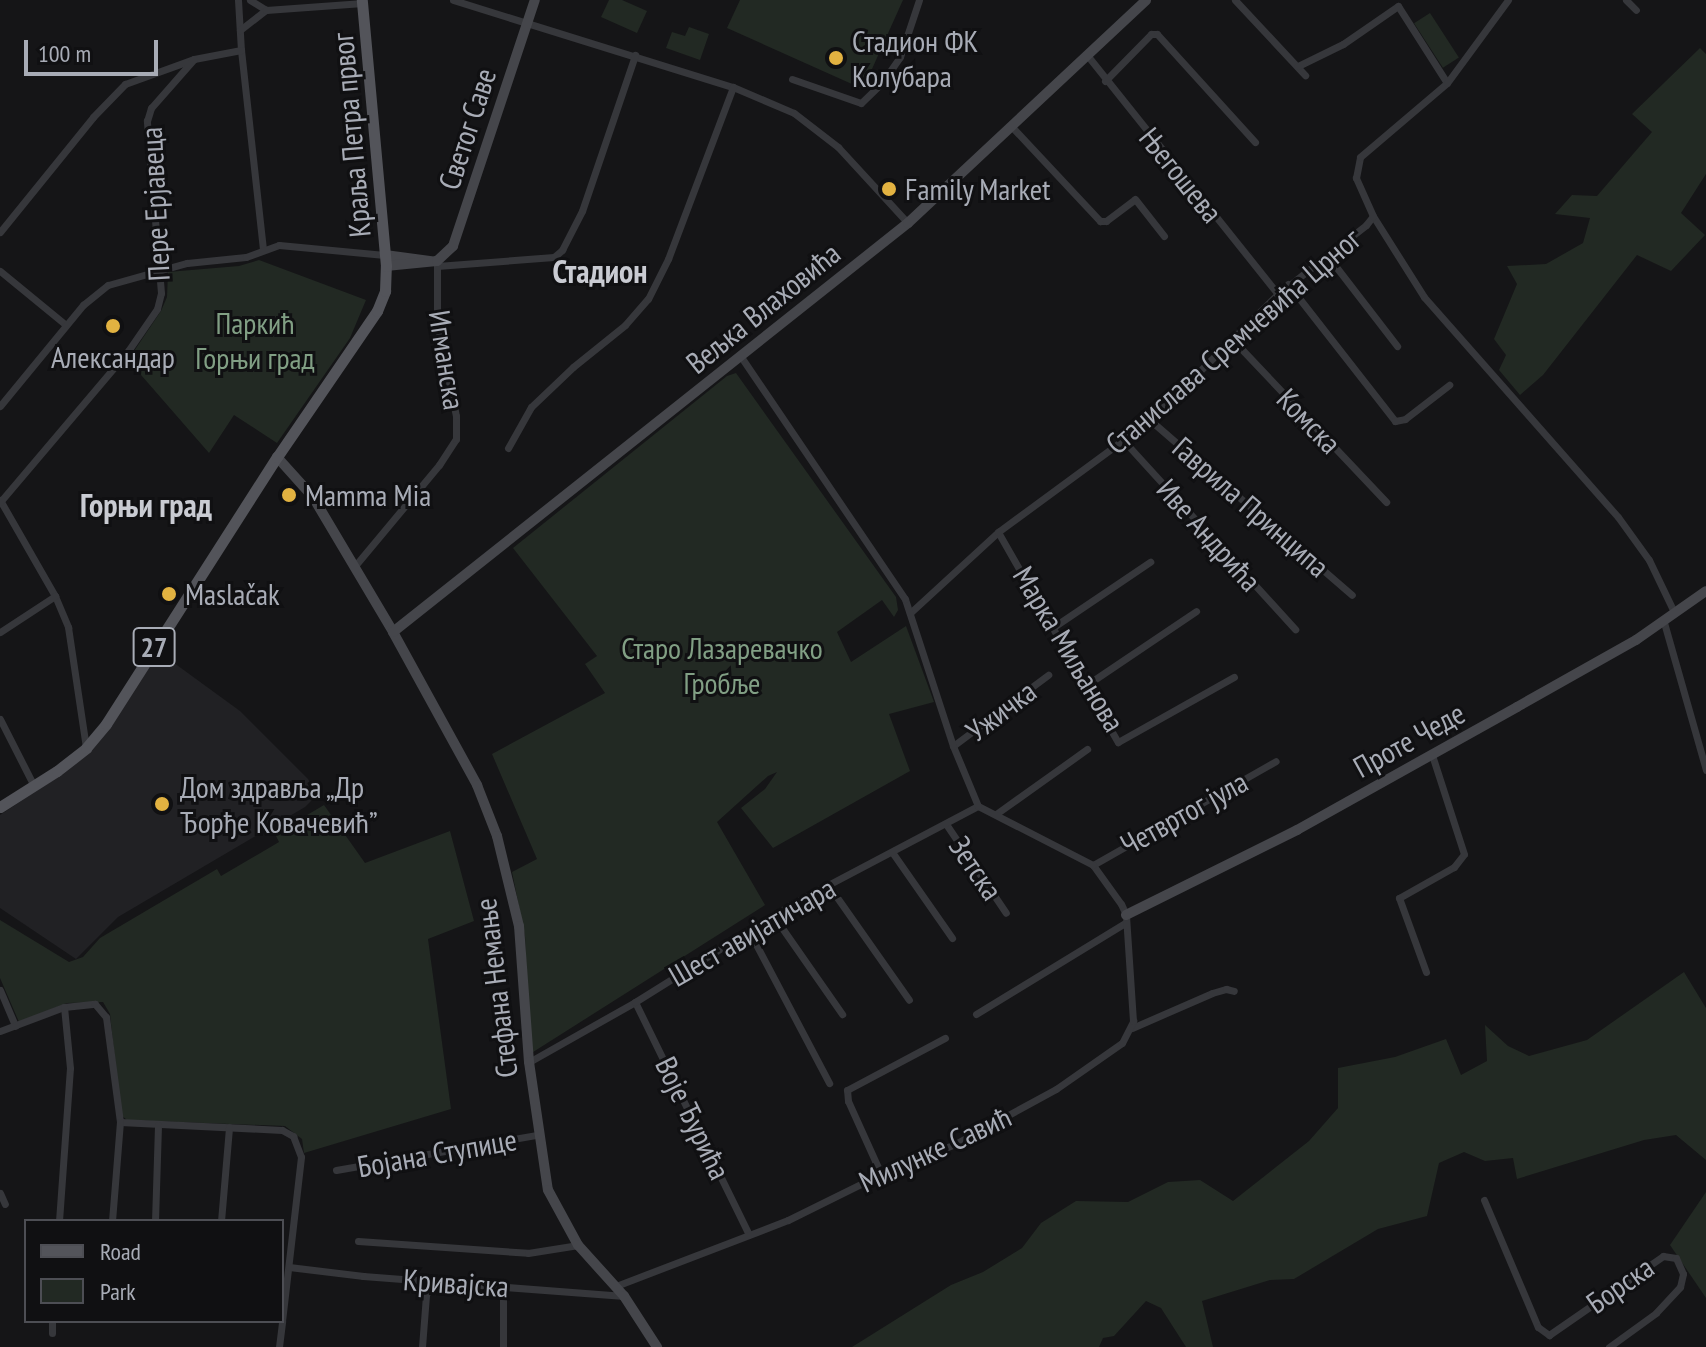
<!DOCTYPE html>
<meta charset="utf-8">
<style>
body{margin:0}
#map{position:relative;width:1706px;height:1347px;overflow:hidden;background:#151517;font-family:"PT Sans Narrow",sans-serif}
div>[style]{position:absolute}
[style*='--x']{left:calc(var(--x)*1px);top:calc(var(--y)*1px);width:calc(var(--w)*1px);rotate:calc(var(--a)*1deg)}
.built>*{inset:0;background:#212124}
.green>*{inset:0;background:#222923;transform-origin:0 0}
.street>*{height:7px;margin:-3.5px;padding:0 3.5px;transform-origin:3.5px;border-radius:3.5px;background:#36373b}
.secondary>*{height:10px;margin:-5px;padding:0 5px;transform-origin:5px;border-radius:5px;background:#45464b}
.primary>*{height:11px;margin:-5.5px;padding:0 5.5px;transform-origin:5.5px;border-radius:5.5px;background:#53545a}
.dots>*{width:22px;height:22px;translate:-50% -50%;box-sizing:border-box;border:4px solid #101012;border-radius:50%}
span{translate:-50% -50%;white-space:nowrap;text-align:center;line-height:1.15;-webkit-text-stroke:6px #101012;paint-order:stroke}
.shield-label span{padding:2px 6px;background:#101012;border:2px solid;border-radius:6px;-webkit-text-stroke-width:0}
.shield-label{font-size:28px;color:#a8acb6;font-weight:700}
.poi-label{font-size:30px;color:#a8acb6}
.left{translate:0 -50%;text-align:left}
.street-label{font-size:30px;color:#a8acb6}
.park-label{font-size:30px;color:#819f84}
.neighbourhood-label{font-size:32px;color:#c9cbd2;font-weight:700}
.legend{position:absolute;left:24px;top:1219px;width:260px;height:104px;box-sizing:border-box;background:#101012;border:2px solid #4d4e54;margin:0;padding:10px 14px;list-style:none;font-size:24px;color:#a8acb6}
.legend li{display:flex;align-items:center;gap:16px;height:40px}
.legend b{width:40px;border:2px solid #4d4e54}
.scale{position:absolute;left:24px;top:40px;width:134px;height:36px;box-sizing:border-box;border:4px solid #a8acb6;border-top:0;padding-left:10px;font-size:24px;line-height:28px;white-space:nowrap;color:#a8acb6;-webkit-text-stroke:6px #101012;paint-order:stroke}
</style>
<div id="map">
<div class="built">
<div style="clip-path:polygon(159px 652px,240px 711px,308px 779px,317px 795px,305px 807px,118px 917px,76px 959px,0 908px,0 815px,53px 780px,108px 726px)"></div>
</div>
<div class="green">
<div style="clip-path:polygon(609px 0,622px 0,647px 11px,637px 33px,601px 17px)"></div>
<div style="clip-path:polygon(740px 0,903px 0,863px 89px,727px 28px)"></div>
<div style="left:1430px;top:13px;width:53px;height:19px;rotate:57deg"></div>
<div style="clip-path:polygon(689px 27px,709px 34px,700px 60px,666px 48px,672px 32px,685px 36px)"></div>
<div style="clip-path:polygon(1700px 48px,1706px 54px,1706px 174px,1681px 213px,1705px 235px,1671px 271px,1637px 255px,1543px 375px,1520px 395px,1499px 370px,1506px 355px,1494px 339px,1517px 284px,1507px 266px,1546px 264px,1583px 243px,1590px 218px,1555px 214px,1572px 195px,1597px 196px,1652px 132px,1632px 114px)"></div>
<div style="clip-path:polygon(259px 260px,366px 300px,350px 338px,277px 443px,234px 415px,209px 453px,128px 360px,161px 311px,167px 297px,168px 272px,239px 266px)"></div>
<div style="clip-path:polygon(736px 373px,896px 597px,898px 610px,894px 617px,882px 600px,837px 632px,851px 662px,906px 626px,934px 702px,889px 714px,910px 771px,773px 848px,741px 808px,765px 789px,777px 772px,768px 776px,717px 822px,765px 905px,530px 1054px,525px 936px,512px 872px,537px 859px,492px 754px,605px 693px,585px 664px,597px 656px,513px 548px,727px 376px)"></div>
<div style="clip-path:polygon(324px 805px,365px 863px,450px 831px,474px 921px,428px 939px,451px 1109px,304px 1153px,302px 1139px,285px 1126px,127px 1120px,121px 1115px,110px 1014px,103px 1002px,67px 1003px,19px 1022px,0 978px,0 920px,69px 962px,83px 957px,100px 938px,217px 869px,221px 876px,279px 842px,275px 834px)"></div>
<div style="clip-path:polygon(1684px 972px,1706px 1008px,1706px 1160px,1676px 1135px,1644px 1140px,1517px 1179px,1513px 1158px,1485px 1161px,1464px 1152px,1439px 1163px,1427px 1216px,1378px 1229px,1294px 1279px,1270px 1280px,1202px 1301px,1213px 1347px,1186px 1347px,1161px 1308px,1146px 1301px,1114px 1336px,1103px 1338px,1099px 1347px,852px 1347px,951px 1285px,983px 1272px,1022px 1248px,1041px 1223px,1076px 1201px,1128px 1202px,1168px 1182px,1200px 1180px,1233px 1201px,1309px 1141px,1338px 1108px,1338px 1068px,1395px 1057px,1446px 1039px,1461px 1075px,1487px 1061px,1485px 1025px,1508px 1046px,1529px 1056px,1587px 1040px)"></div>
<div style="clip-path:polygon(1706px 1192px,1706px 1298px,1670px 1245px)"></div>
</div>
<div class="street">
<div style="--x:238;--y:0;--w:50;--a:86.6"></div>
<div style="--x:241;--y:50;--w:200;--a:83.7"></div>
<div style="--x:250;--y:0;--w:19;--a:32"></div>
<div style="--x:453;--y:0;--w:293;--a:17.3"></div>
<div style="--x:733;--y:87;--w:66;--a:23.1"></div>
<div style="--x:794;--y:113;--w:56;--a:37.7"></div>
<div style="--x:838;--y:147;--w:103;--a:47.4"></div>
<div style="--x:1235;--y:0;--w:103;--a:47"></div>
<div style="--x:1626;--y:0;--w:14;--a:45"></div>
<div style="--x:240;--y:30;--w:33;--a:-38"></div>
<div style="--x:266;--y:10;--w:97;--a:-4.1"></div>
<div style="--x:1087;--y:55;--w:306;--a:51.4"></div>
<div style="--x:1298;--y:66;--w:50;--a:-26.1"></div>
<div style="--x:1343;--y:44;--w:67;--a:-34.6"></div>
<div style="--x:1398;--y:6;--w:91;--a:57.5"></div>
<div style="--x:792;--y:79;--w:73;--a:19.2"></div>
<div style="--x:861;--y:103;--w:28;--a:-44"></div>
<div style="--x:881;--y:84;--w:33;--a:-55"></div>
<div style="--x:900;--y:57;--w:60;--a:-71.6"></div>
<div style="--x:1105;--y:81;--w:66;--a:-45.6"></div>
<div style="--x:1151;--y:34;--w:6;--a:0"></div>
<div style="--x:1157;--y:34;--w:146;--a:47.8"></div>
<div style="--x:1012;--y:127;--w:129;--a:46.9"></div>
<div style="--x:1100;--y:221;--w:6;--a:0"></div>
<div style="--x:1106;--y:221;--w:36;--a:-37"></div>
<div style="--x:1135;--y:199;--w:47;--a:51.9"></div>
<div style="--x:1373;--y:216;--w:96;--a:57.8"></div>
<div style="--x:1424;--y:297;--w:293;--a:48.6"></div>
<div style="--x:1618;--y:517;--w:53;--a:54.2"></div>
<div style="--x:1649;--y:560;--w:58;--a:64.3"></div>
<div style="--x:0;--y:232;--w:148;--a:-51"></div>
<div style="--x:93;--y:117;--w:46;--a:-45.9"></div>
<div style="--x:125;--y:84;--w:73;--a:-19.9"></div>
<div style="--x:194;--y:59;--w:48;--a:-10.8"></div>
<div style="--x:1327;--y:255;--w:115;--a:52.4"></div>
<div style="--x:437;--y:266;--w:117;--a:-4.4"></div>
<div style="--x:554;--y:257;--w:11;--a:-41"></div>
<div style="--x:562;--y:250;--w:44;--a:-62.9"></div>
<div style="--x:582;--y:211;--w:165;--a:-71.2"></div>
<div style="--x:0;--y:271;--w:85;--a:39.3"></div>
<div style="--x:1288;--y:284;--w:174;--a:52"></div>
<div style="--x:1395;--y:421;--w:10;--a:-11"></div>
<div style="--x:1405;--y:419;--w:56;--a:-37.7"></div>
<div style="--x:1233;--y:340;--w:223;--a:46.6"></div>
<div style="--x:0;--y:406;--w:131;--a:-50.6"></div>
<div style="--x:83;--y:305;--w:32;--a:-39"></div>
<div style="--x:108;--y:285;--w:82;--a:-15.6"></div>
<div style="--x:187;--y:263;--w:59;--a:-5.8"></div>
<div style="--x:246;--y:257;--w:35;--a:-20"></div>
<div style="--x:279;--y:245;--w:106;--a:5.4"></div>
<div style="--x:1150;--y:420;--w:267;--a:40.9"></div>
<div style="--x:1123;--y:440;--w:256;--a:47.7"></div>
<div style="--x:508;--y:448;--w:47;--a:-60.7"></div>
<div style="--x:531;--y:407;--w:58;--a:-43.6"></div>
<div style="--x:573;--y:367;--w:67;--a:-38.9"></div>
<div style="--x:625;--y:325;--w:35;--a:-49"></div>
<div style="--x:648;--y:299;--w:45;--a:-63.4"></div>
<div style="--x:668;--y:259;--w:184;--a:-69.3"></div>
<div style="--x:0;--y:500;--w:111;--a:60.2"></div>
<div style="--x:55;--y:596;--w:34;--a:67"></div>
<div style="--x:68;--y:627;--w:121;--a:81.5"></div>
<div style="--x:0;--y:502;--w:198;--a:-49.7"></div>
<div style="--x:128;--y:351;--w:51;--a:-55.4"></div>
<div style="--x:157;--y:309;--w:16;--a:-76"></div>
<div style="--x:161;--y:293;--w:173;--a:-94.7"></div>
<div style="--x:147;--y:121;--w:14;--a:-73"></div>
<div style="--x:151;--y:108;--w:65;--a:-48.7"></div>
<div style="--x:998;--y:532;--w:242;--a:60.3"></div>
<div style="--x:1118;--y:742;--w:133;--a:-29.3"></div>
<div style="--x:354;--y:567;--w:133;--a:-50.2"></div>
<div style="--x:439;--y:465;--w:31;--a:-57"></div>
<div style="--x:456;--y:439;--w:23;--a:-90"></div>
<div style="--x:456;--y:416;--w:95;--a:-101.5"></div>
<div style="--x:437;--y:323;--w:62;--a:-90"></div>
<div style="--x:910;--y:613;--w:120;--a:-42.6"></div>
<div style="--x:998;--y:532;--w:186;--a:-36.3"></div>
<div style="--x:1148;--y:422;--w:182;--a:-44.6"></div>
<div style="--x:1278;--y:294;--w:112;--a:-38.1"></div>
<div style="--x:1366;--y:225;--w:11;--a:-52"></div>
<div style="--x:1373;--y:216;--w:42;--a:-114.1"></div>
<div style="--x:1356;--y:178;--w:21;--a:-79"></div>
<div style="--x:1360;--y:157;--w:114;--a:-40.4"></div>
<div style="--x:1447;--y:83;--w:103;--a:-53.7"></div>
<div style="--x:1663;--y:619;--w:157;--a:74.1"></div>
<div style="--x:1055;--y:626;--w:115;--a:-34"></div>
<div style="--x:0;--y:632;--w:66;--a:-33.2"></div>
<div style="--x:1085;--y:686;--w:134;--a:-34"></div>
<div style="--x:0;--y:719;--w:75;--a:63.1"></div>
<div style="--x:953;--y:746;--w:119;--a:-36.8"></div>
<div style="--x:996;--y:814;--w:112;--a:-35.5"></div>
<div style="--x:946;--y:824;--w:107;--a:56"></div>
<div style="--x:892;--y:852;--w:105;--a:55.1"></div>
<div style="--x:1093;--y:865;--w:210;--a:-29.6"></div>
<div style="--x:829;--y:886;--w:139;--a:54.9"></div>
<div style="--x:773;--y:915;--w:121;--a:55.1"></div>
<div style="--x:749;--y:931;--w:172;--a:62.2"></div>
<div style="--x:1426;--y:972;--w:79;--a:-110"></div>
<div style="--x:1399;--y:898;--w:63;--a:-29.4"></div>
<div style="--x:1454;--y:867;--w:16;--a:-52"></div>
<div style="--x:1464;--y:854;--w:104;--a:-107.9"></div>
<div style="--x:0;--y:990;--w:39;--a:67"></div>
<div style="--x:635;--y:1002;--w:259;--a:63.9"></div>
<div style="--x:976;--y:1014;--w:175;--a:-31.4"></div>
<div style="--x:1132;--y:1028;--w:87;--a:-23.6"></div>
<div style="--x:1212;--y:993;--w:15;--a:-16"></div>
<div style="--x:1226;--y:989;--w:8;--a:14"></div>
<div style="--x:0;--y:1031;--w:68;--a:-20.6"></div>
<div style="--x:64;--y:1007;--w:31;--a:-6"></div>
<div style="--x:95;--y:1004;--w:17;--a:50"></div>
<div style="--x:106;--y:1017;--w:106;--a:82.4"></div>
<div style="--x:120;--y:1122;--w:162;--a:2.8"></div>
<div style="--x:282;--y:1130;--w:13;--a:29"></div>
<div style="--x:293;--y:1136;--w:22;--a:69"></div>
<div style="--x:301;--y:1157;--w:165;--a:96.6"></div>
<div style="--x:529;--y:1062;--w:122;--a:-29.5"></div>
<div style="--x:635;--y:1002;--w:183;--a:-32"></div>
<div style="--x:790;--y:905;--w:212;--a:-27.8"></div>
<div style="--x:336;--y:1170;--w:204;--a:-9.9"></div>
<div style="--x:881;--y:1174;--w:80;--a:-114.3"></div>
<div style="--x:848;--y:1101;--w:11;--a:-95"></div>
<div style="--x:847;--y:1090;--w:111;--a:-28"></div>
<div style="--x:0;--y:1193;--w:12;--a:66"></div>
<div style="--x:1484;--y:1200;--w:138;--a:67"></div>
<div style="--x:1538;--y:1327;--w:14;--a:36"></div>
<div style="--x:1549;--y:1335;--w:139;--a:-34.7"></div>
<div style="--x:1663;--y:1256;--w:13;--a:9"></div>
<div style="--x:1676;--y:1258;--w:17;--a:66"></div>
<div style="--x:1683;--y:1274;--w:13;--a:103"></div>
<div style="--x:1680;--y:1287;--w:35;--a:133"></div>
<div style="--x:1656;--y:1313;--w:58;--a:144.1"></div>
<div style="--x:59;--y:1221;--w:153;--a:-85.9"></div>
<div style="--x:70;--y:1068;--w:61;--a:-95.6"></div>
<div style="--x:112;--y:1221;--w:99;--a:-85.4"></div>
<div style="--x:155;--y:1221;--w:96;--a:-88.2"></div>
<div style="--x:221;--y:1221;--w:94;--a:-85.1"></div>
<div style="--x:358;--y:1241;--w:170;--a:4"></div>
<div style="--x:528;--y:1253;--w:51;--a:-9.1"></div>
<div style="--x:289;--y:1267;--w:75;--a:6.9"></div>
<div style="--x:363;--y:1276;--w:262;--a:4.4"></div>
<div style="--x:616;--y:1286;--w:184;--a:-21"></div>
<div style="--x:788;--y:1220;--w:104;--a:-26.3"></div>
<div style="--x:881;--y:1174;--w:80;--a:-22.1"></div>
<div style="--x:955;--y:1144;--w:115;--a:-28.6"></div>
<div style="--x:1056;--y:1089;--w:80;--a:-34.9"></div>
<div style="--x:1122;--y:1043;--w:25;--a:-63"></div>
<div style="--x:1133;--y:1021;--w:106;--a:-93.8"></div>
<div style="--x:1126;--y:915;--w:12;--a:-114"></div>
<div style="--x:1121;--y:904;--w:48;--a:-125.7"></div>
<div style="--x:1093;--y:865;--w:129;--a:-152.8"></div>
<div style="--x:978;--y:806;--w:65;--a:-112.6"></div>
<div style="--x:953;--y:746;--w:155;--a:-108.1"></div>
<div style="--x:905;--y:599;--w:292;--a:-124.1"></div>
<div style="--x:52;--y:1333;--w:12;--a:-90"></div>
<div style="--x:279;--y:1347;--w:26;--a:-83"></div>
<div style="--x:422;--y:1347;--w:52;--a:-85.6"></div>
<div style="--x:426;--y:1295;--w:14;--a:-65"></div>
<div style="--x:503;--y:1347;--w:60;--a:-90"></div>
</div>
<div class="secondary">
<div style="--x:385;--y:255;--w:45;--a:7.6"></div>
<div style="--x:386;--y:266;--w:51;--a:-5.6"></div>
<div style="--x:437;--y:261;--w:22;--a:-43"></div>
<div style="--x:453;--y:246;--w:259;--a:-71.6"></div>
<div style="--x:277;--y:457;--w:54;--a:48"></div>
<div style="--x:313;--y:497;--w:157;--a:59.3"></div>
<div style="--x:393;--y:632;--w:175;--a:61.2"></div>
<div style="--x:477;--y:785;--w:55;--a:68.6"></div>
<div style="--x:497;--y:836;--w:93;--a:76.3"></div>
<div style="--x:519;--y:926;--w:136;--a:85.8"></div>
<div style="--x:529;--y:1062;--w:129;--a:81.6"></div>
<div style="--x:548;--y:1190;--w:63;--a:61.4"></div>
<div style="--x:578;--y:1245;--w:69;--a:48"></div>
<div style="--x:624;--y:1296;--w:61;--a:57.1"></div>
<div style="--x:393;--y:632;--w:658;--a:-38.46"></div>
<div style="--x:908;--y:223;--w:326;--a:-43.1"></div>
<div style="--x:1126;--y:915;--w:191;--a:-26.4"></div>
<div style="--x:1297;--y:830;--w:252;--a:-29.2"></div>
<div style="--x:1517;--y:707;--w:137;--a:-29.4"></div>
<div style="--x:1636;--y:640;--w:85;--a:-35"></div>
</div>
<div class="primary">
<div style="--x:0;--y:807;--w:67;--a:-32.3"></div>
<div style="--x:57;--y:771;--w:37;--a:-38"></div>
<div style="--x:86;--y:748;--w:31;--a:-50"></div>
<div style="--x:106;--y:724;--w:317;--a:-57.4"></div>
<div style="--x:277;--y:457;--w:177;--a:-55.6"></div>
<div style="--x:377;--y:311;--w:22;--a:-68"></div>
<div style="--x:385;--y:291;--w:25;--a:-88"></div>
<div style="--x:386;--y:266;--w:267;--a:-95.2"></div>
</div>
<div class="dots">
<div style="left:836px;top:58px;background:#e2b241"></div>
<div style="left:889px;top:189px;background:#e2b241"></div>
<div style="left:113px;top:326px;background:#e2b241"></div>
<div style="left:289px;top:495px;background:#e2b241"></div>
<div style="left:169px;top:594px;background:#e2b241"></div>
<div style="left:162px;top:804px;background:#e2b241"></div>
</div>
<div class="shield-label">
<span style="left:154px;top:647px">27</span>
</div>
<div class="poi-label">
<span class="left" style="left:852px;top:58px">Стадион ФК<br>Колубара</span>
<span class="left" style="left:905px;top:189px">Family Market</span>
<span style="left:113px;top:357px">Александар</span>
<span class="left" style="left:305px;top:495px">Mamma Mia</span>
<span class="left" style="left:185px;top:594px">Maslačak</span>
<span class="left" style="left:180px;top:804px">Дом здравља „Др<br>Ђорђе Ковачевић”</span>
</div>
<div class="street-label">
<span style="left:467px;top:129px;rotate:-72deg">Светог Саве</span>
<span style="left:351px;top:135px;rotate:-95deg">Краља Петра првог</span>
<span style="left:1181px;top:175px;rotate:51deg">Његошева</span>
<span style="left:155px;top:204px;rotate:-93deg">Пере Ерјавеца</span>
<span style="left:763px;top:308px;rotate:-39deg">Вељка Влаховића</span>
<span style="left:1233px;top:341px;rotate:-41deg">Станислава Сремчевића Црног</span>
<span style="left:447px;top:360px;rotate:81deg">Игманска</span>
<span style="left:1309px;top:421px;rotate:46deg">Комска</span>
<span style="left:1251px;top:507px;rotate:41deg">Гаврила Принципа</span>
<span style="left:1209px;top:535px;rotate:48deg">Иве Андрића</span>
<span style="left:1069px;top:649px;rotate:59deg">Марка Миљанова</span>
<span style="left:1001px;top:711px;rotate:-37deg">Ужичка</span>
<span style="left:1409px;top:740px;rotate:-29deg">Проте Чеде</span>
<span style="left:1184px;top:813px;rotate:-29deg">Четвртог јула</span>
<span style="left:976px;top:868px;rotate:56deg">Зетска</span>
<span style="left:752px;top:932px;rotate:-30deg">Шест авијатичара</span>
<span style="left:496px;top:988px;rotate:-97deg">Стефана Немање</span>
<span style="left:693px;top:1118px;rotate:64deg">Воје Ђурића</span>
<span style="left:935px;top:1149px;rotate:-25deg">Милунке Савић</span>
<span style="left:437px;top:1153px;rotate:-10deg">Бојана Ступице</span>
<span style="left:456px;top:1283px;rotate:4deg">Кривајска</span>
<span style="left:1620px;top:1285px;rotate:-35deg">Борска</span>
</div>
<div class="park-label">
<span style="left:255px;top:340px">Паркић<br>Горњи град</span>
<span style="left:722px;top:665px">Старо Лазаревачко<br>Гробље</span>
</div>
<div class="neighbourhood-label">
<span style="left:600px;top:271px">Стадион</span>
<span style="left:146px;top:505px">Горњи град</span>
</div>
<ul class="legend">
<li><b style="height:10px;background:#53545a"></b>Road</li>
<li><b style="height:22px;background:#222923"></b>Park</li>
</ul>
<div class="scale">100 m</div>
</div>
